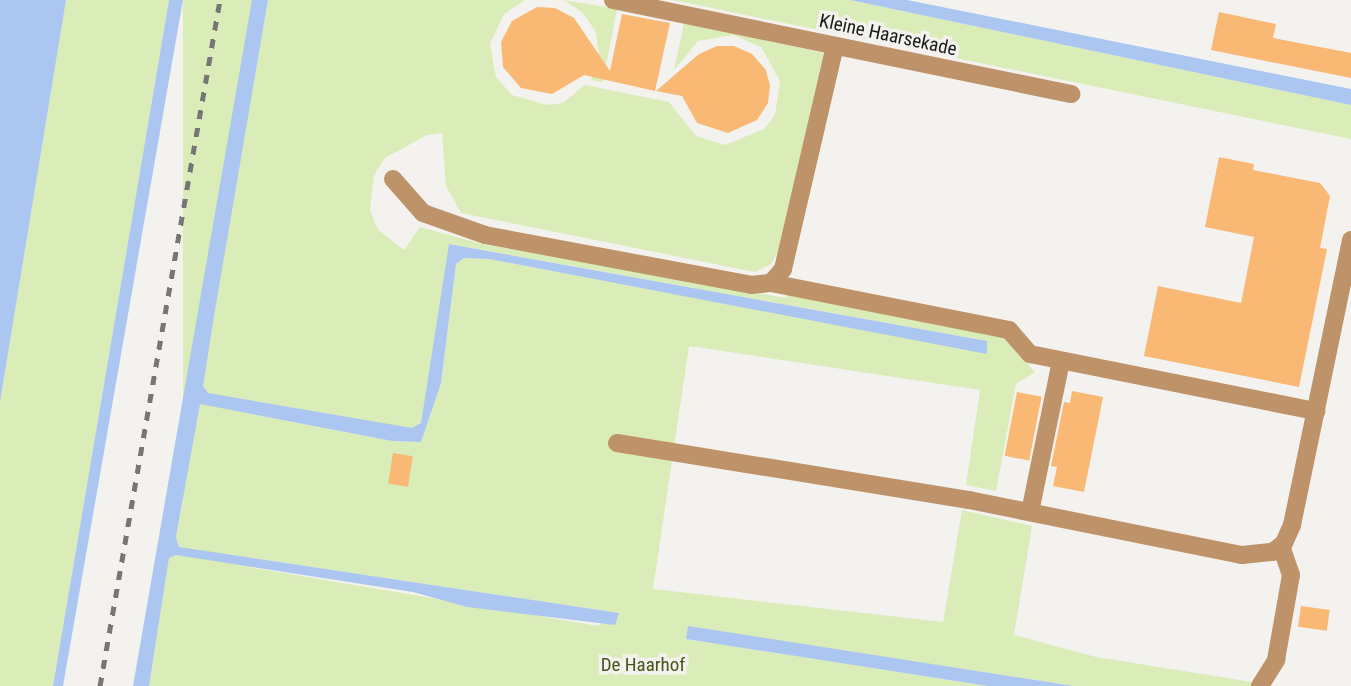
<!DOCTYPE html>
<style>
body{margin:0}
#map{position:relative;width:1351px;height:686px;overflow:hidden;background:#f3f2ef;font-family:"Roboto Condensed",sans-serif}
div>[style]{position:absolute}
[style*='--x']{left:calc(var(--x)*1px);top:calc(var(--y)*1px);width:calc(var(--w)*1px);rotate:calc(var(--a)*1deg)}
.green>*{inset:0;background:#daecb7;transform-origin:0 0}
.water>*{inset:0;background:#acc6f2}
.building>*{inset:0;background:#f9b873;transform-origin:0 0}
.minor>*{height:18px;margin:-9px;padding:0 9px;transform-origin:9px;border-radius:9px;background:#bf9369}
.rail>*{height:5px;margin-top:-2.5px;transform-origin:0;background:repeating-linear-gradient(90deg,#777675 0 9px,transparent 0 18px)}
span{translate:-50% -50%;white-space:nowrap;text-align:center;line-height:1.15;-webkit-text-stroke:7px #f3f2ef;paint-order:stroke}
.street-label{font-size:19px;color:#1b1a19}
.park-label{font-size:19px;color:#47571b}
</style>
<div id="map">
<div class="green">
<div style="clip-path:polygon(66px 0,169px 0,53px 686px,0 686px,0 402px)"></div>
<div style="left:183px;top:0;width:69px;height:696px"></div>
<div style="clip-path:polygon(268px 0,525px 0,504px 14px,490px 44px,496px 77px,512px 95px,547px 105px,563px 103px,585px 85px,669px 102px,696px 136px,725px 145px,764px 129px,775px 115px,780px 81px,761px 47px,733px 35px,698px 41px,674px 70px,684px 23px,824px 53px,779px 250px,771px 264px,755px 272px,461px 213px,446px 186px,442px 133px,427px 135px,385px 158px,374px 175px,370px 210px,378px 230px,404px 250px,420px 227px,482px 244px,786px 298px,787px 295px,1004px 337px,1035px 372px,1016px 384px,996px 491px,966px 485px,980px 390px,689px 346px,653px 589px,943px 622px,962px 510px,1032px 526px,1014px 635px,1096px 657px,1252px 682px,1251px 686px,1074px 686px,688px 627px,686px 639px,988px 686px,149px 686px,169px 558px,176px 555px,598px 626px,619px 613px,179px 547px,176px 538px,200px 404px,392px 441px,421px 442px,441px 383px,456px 264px,464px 258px,489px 259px,987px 353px,987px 341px,450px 244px,421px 423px,412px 429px,208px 393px,203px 386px,214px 316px)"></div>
<div style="clip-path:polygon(563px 0,617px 9px,603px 82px,591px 80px,599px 55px,596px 32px,582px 12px)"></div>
<div style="clip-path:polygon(673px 0,850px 0,1351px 105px,1351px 139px)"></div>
</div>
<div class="water">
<div style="clip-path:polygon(0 0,66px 0,0 402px)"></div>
<div style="clip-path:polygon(169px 0,183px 0,63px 686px,53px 686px)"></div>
<div style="clip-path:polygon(252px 0,268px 0,214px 316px,203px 386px,208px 393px,412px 428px,421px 423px,449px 244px,987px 341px,987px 354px,489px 259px,464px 258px,456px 264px,441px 383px,421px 442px,392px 441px,200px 404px,176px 537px,179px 547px,619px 613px,615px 625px,467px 607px,413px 592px,176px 555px,169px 558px,149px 686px,133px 686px)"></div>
<div style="clip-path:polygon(850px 0,907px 0,1351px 89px,1351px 105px)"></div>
<div style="clip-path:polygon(688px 626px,996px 674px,1074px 686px,988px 686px,686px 639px)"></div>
</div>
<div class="building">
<div style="clip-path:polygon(537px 7px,555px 8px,574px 18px,610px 71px,622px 14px,670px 23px,655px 91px,584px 75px,552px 94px,521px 88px,503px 67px,501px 42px,512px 21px)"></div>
<div style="clip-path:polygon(1219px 12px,1276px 24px,1273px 38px,1351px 53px,1351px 78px,1211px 50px)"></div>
<div style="clip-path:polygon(717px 46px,734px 46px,752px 54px,766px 70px,770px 86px,768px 103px,757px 120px,728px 133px,697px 123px,682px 96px,656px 91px,699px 54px)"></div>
<div style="clip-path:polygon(1219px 157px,1254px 164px,1253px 170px,1320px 183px,1330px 196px,1320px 248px,1327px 249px,1299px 387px,1144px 356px,1158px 286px,1241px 303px,1254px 237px,1205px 227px)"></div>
<div style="clip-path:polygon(1072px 391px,1103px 397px,1084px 492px,1053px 486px,1057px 467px,1051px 466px,1064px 402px,1070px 403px)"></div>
<div style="left:1017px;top:392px;width:25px;height:65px;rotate:11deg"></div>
<div style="left:393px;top:453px;width:20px;height:31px;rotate:9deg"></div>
<div style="left:1301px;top:606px;width:29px;height:21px;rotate:8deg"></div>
</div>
<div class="minor">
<div style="--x:613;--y:0;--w:468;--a:11.6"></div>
<div style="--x:393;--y:179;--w:45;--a:48.6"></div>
<div style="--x:423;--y:213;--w:66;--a:19.5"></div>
<div style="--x:485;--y:235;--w:271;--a:10.6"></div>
<div style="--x:751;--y:285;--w:20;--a:-6"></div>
<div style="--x:771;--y:283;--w:18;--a:-49"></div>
<div style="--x:783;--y:269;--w:229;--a:-76.9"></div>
<div style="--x:771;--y:283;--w:243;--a:11.2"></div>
<div style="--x:1009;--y:330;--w:32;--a:49"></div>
<div style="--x:1030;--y:354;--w:292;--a:11.3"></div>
<div style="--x:617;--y:443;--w:357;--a:9.2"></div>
<div style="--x:969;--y:500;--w:278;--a:11.4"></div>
<div style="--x:1242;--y:555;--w:31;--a:-6"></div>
<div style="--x:1273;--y:552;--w:14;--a:-39"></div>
<div style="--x:1284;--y:543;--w:20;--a:-66"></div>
<div style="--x:1292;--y:525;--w:291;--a:-78.3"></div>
<div style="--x:1030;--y:512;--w:154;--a:-78.4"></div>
<div style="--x:1260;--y:686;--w:31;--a:-58"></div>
<div style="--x:1276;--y:660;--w:86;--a:-80"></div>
<div style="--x:1291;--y:575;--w:31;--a:-109"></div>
</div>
<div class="rail">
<div style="--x:100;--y:686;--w:696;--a:-80.08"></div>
</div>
<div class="street-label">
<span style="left:888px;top:35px;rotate:12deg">Kleine Haarsekade</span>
</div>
<div class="park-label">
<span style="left:643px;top:665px">De Haarhof</span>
</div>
</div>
